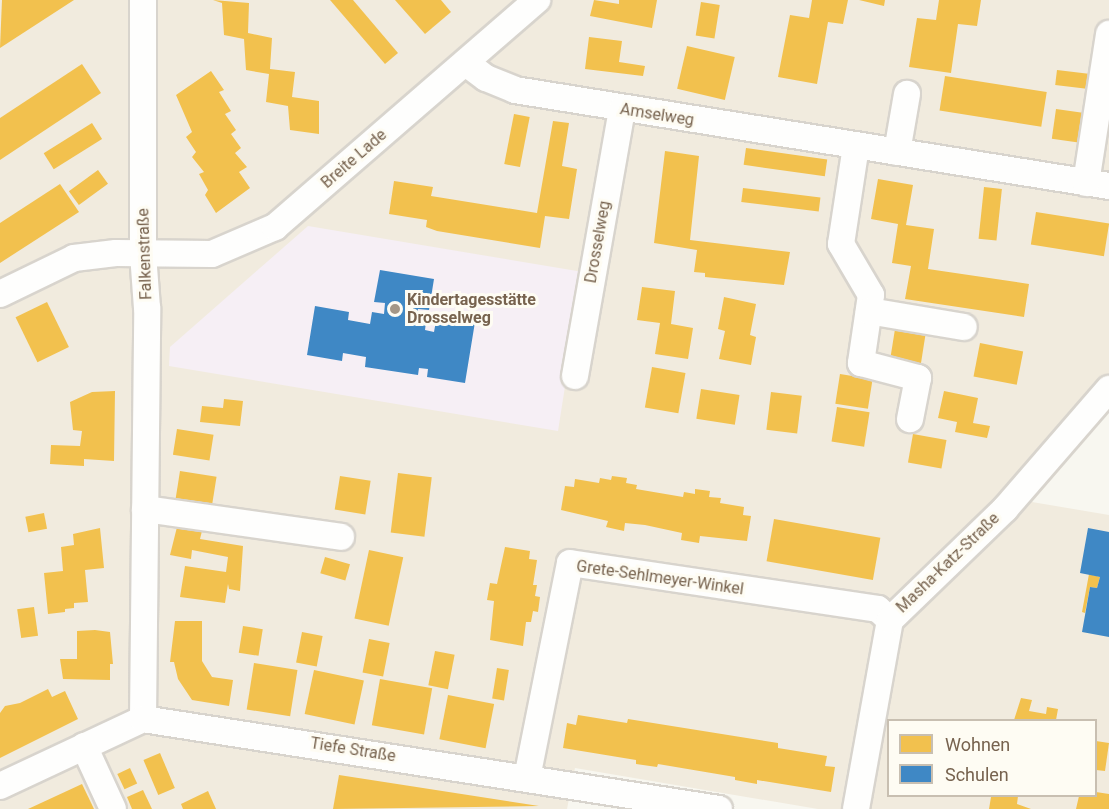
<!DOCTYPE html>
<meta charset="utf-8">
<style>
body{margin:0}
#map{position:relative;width:1109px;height:809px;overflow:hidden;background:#f8f7f0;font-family:Roboto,sans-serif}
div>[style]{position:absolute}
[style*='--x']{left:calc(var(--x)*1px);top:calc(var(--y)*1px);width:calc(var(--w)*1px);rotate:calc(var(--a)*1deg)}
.residential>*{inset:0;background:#f1ebde}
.education>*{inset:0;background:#f6eff5}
.homes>*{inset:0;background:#f2c14e;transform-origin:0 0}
.schools>*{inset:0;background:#3f88c5}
.roads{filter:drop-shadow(2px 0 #d8d4cd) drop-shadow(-2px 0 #d8d4cd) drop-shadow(0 2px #d8d4cd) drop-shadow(0 -2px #d8d4cd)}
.minor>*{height:26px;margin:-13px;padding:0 13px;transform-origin:13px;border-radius:13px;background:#fefefd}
.dots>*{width:16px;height:16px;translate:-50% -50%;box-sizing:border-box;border:3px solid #fefcf3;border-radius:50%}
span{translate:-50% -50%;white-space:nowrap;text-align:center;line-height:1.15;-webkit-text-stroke:6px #fefcf3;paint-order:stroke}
.street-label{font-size:16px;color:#77634f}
.poi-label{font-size:16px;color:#77634f;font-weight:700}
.left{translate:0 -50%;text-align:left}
.legend{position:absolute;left:887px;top:719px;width:210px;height:78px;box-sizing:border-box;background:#fefcf3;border:2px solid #c8bfb1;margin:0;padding:8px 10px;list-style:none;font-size:18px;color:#77634f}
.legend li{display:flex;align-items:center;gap:12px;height:30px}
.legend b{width:30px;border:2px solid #c8bfb1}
</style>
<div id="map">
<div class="residential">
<div style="clip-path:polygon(evenodd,0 0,1109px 0,1109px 412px,1032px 502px,1109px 515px,1109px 809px,818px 809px,575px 768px,567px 809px,0 809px,0 0,888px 720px,1096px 720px,1096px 796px,888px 796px,888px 720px)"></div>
</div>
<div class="education">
<div style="clip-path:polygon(308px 226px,583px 272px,558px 431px,169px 366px,170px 347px)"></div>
</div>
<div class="homes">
<div style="clip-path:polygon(2px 0,74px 0,0 48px)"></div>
<div style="clip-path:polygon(213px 0,249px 3px,248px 33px,272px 38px,270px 69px,295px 72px,292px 97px,319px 101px,319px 134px,290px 130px,288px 106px,266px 102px,269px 74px,246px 70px,244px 39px,224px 35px,222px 3px)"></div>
<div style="clip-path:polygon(330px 0,353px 0,398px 53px,385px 64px)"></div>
<div style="clip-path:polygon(395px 0,441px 0,451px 12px,425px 34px)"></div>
<div style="clip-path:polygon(594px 0,619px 4px,619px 0,657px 0,652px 28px,590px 16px)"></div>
<div style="clip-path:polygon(812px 0,848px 0,843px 24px,828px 22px,817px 84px,778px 77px,790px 15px,809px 18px)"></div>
<div style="clip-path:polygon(859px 0,885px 0,884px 6px)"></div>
<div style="clip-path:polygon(939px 0,981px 0,977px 26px,958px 24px,951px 73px,909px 67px,917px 18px,936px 20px)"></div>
<div style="left:701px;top:2px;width:19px;height:34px;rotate:9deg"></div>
<div style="clip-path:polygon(589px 37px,622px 41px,619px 62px,645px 66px,643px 76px,585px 69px)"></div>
<div style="left:687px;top:46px;width:49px;height:44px;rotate:13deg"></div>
<div style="clip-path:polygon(82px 64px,101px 93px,0 160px,0 118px)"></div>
<div style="left:1057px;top:70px;width:40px;height:15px;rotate:7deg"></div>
<div style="clip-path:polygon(211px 71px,224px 90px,219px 92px,231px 111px,225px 114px,236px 130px,231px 134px,241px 148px,235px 153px,247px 167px,239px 172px,250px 188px,216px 213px,205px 195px,208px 190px,199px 174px,204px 172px,192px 157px,196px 152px,186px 137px,192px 132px,176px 95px)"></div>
<div style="left:945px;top:76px;width:103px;height:35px;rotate:9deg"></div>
<div style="left:1056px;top:109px;width:34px;height:30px;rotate:8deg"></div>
<div style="left:514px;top:114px;width:16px;height:51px;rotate:11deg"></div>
<div style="clip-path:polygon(553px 121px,569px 123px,562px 166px,577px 169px,569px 219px,545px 216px,540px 248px,437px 231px,426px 227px,427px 220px,389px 214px,394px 181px,433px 187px,431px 196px,537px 213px)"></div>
<div style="left:92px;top:123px;width:19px;height:57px;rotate:58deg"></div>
<div style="left:746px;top:148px;width:82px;height:17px;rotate:8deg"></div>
<div style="clip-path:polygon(665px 151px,699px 156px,690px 240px,790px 252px,784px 285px,705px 277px,705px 273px,694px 272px,697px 250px,654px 243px)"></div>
<div style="left:98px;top:170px;width:17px;height:36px;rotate:54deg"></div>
<div style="clip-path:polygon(878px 179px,913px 185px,906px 225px,934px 229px,928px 269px,1029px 284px,1024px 317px,905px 299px,911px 266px,892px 263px,898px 224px,871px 219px)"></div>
<div style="clip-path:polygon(60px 184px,79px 212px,0 263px,0 223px)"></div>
<div style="left:984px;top:187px;width:18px;height:52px;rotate:6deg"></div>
<div style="left:743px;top:188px;width:78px;height:14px;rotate:7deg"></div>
<div style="left:1036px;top:212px;width:74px;height:33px;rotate:9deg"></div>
<div style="clip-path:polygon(642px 287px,675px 291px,671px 324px,693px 328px,688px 359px,655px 354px,660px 323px,637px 320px)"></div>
<div style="clip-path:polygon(724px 297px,756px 304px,750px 335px,756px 337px,751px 365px,719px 359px,725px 331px,718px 329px)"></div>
<div style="left:47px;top:302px;width:50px;height:35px;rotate:64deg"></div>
<div style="left:895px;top:329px;width:31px;height:31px;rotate:9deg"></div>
<div style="left:980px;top:343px;width:44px;height:34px;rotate:11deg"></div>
<div style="left:652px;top:367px;width:34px;height:41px;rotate:10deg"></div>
<div style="left:840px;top:374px;width:33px;height:30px;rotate:9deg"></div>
<div style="left:701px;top:389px;width:39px;height:30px;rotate:9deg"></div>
<div style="clip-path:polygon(115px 391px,114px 461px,84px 459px,84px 466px,50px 464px,51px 445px,80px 446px,82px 431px,73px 430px,70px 402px,92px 392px)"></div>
<div style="clip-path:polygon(944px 391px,978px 398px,973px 423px,990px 426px,987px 438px,955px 432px,957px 422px,938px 418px)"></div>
<div style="left:771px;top:392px;width:31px;height:38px;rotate:7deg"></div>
<div style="clip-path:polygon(224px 399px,243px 401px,240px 426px,200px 422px,202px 406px,223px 408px)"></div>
<div style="left:837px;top:407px;width:33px;height:35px;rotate:9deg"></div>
<div style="left:177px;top:429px;width:37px;height:26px;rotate:9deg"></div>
<div style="left:913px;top:434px;width:34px;height:29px;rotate:10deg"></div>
<div style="left:180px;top:471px;width:37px;height:29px;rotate:9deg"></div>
<div style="left:398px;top:473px;width:34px;height:60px;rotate:7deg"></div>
<div style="left:340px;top:476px;width:31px;height:34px;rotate:9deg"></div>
<div style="clip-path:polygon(612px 476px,627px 478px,626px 483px,637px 485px,636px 489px,683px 497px,684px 492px,695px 494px,695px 489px,710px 491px,709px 497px,721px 498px,720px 503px,744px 507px,743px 515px,751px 516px,747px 541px,700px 536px,699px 543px,681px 540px,682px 533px,645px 525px,625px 523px,624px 531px,606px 527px,608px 521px,561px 510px,565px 486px,574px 487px,575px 479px,599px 483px,600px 478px,611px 480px)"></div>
<div style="left:44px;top:513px;width:16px;height:19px;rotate:79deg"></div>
<div style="left:774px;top:519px;width:108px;height:43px;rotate:10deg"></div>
<div style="clip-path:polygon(177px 527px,202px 531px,200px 539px,243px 546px,240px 591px,229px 589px,228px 584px,225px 603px,180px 597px,185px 566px,226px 572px,228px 557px,192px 550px,191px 559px,170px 555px)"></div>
<div style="clip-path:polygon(100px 528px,104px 568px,85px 570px,88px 602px,74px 603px,74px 608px,65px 609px,65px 612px,48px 614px,44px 573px,63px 571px,61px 547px,74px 545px,73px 534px)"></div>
<div style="clip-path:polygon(505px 547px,530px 551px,529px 559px,537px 560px,533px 585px,537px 585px,535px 596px,540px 597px,538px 612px,533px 611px,531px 622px,526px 622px,523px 646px,490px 640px,494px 601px,487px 600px,490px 583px,497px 584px)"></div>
<div style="left:369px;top:550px;width:35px;height:70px;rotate:12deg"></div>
<div style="left:325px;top:557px;width:26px;height:17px;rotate:16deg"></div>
<div style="clip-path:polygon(1089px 574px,1100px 577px,1097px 588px,1090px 587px,1085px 613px,1082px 612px)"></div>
<div style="left:34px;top:607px;width:29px;height:17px;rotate:82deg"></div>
<div style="clip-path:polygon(175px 621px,202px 621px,202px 661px,212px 677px,233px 680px,229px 706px,192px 700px,178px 679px,174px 662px,170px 662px)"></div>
<div style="left:243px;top:626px;width:20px;height:27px;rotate:9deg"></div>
<div style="clip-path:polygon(95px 630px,110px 632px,113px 664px,110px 664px,110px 680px,63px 679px,60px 659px,77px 659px,77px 631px)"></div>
<div style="left:302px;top:632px;width:21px;height:31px;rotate:11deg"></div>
<div style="left:369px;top:639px;width:21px;height:34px;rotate:11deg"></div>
<div style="left:435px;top:651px;width:20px;height:35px;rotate:11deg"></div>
<div style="left:254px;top:663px;width:44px;height:47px;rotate:9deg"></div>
<div style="left:497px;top:668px;width:12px;height:31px;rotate:9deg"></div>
<div style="left:314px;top:670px;width:51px;height:45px;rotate:12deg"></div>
<div style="left:380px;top:679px;width:53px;height:47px;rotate:10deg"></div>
<div style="clip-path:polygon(48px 689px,52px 697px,65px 691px,78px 719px,0 758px,0 713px,5px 706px,20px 703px)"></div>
<div style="left:448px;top:695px;width:47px;height:45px;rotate:11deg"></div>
<div style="clip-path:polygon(1021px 698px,1032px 700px,1029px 711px,1046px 714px,1047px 707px,1058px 709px,1056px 720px,1014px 720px)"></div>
<div style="clip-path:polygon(578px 715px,627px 723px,628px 719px,778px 743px,778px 748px,827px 756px,825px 766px,835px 767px,831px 792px,757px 780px,757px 784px,735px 780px,735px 777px,658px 764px,657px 767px,636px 764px,636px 760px,563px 748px,567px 723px,576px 725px)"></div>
<div style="clip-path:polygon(1096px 741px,1109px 743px,1105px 771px,1096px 770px)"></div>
<div style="left:160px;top:753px;width:38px;height:18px;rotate:67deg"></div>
<div style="left:130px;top:768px;width:17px;height:14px;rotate:65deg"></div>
<div style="clip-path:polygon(339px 775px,539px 806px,333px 809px)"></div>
<div style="clip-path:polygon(82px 784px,94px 809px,28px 809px)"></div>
<div style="clip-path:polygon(143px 790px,152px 809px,132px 809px,127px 797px)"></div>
<div style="clip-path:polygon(208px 791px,216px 809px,183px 809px,181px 804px)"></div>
<div style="clip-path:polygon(1096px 792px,1109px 794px,1109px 809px,1076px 809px,1079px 796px,1096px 796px)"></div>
<div style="clip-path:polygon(1001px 796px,1018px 796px,1017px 804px,1031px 809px,989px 809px,991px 797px)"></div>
</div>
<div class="schools">
<div style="clip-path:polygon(380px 270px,434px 279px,429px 310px,418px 309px,416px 321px,426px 322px,425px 330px,434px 332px,437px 315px,475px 322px,465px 383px,427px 377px,428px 369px,419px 368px,418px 375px,365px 367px,366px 357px,343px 353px,342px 361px,307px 355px,315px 306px,349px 312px,348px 320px,370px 324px,372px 312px,384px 314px,385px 303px,374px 302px)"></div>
<div style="clip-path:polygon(1088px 528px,1109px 532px,1109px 637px,1082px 632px,1090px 587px,1097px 588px,1100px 577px,1080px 573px)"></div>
</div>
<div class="roads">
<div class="minor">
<div style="--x:466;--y:63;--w:25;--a:37"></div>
<div style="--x:486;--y:78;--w:31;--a:22"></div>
<div style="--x:515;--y:90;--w:602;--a:9.18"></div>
<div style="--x:856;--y:146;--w:99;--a:98.7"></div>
<div style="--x:841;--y:244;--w:59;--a:59.5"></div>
<div style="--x:871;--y:295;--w:69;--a:98.4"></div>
<div style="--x:861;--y:363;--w:59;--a:14.7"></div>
<div style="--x:918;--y:378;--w:42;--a:101"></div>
<div style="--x:897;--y:152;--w:59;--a:-80.2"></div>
<div style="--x:1086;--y:183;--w:151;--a:-81.2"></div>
<div style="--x:0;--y:294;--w:82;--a:-25.9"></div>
<div style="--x:74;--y:258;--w:42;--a:-6.8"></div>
<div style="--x:116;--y:253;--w:96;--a:0.6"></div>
<div style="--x:212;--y:254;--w:69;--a:-23.2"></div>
<div style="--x:275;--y:227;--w:347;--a:-40.9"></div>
<div style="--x:869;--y:311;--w:96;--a:9.6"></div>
<div style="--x:575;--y:376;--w:271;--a:-80"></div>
<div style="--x:145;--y:509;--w:198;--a:8.1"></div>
<div style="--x:143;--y:719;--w:411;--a:-89.4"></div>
<div style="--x:147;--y:308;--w:55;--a:-94.2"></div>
<div style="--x:143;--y:253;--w:253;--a:-90"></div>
<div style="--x:84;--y:746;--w:69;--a:65.3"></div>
<div style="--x:527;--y:778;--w:219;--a:-78.7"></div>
<div style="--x:570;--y:563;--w:311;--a:8.5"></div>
<div style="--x:878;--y:609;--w:16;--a:43"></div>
<div style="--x:0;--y:786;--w:158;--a:-25.1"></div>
<div style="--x:143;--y:719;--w:583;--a:8.88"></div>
<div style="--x:856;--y:809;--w:192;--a:-79.8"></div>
<div style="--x:890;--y:620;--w:160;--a:-44"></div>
<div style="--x:1005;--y:509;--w:159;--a:-49.1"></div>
</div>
</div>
<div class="dots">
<div style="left:395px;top:309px;background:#a49787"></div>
</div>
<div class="street-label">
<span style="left:657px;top:115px;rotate:9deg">Amselweg</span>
<span style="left:354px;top:159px;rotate:-41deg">Breite Lade</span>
<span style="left:598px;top:242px;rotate:-80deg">Drosselweg</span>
<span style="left:145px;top:254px;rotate:-92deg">Falkenstraße</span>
<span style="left:948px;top:563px;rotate:-44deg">Masha-Katz-Straße</span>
<span style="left:660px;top:578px;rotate:8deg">Grete-Sehlmeyer-Winkel</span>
<span style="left:353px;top:750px;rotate:9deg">Tiefe Straße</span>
</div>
<div class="poi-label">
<span class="left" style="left:407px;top:309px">Kindertagesstätte<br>Drosselweg</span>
</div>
<ul class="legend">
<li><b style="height:16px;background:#f2c14e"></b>Wohnen</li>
<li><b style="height:16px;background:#3f88c5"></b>Schulen</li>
</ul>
</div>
